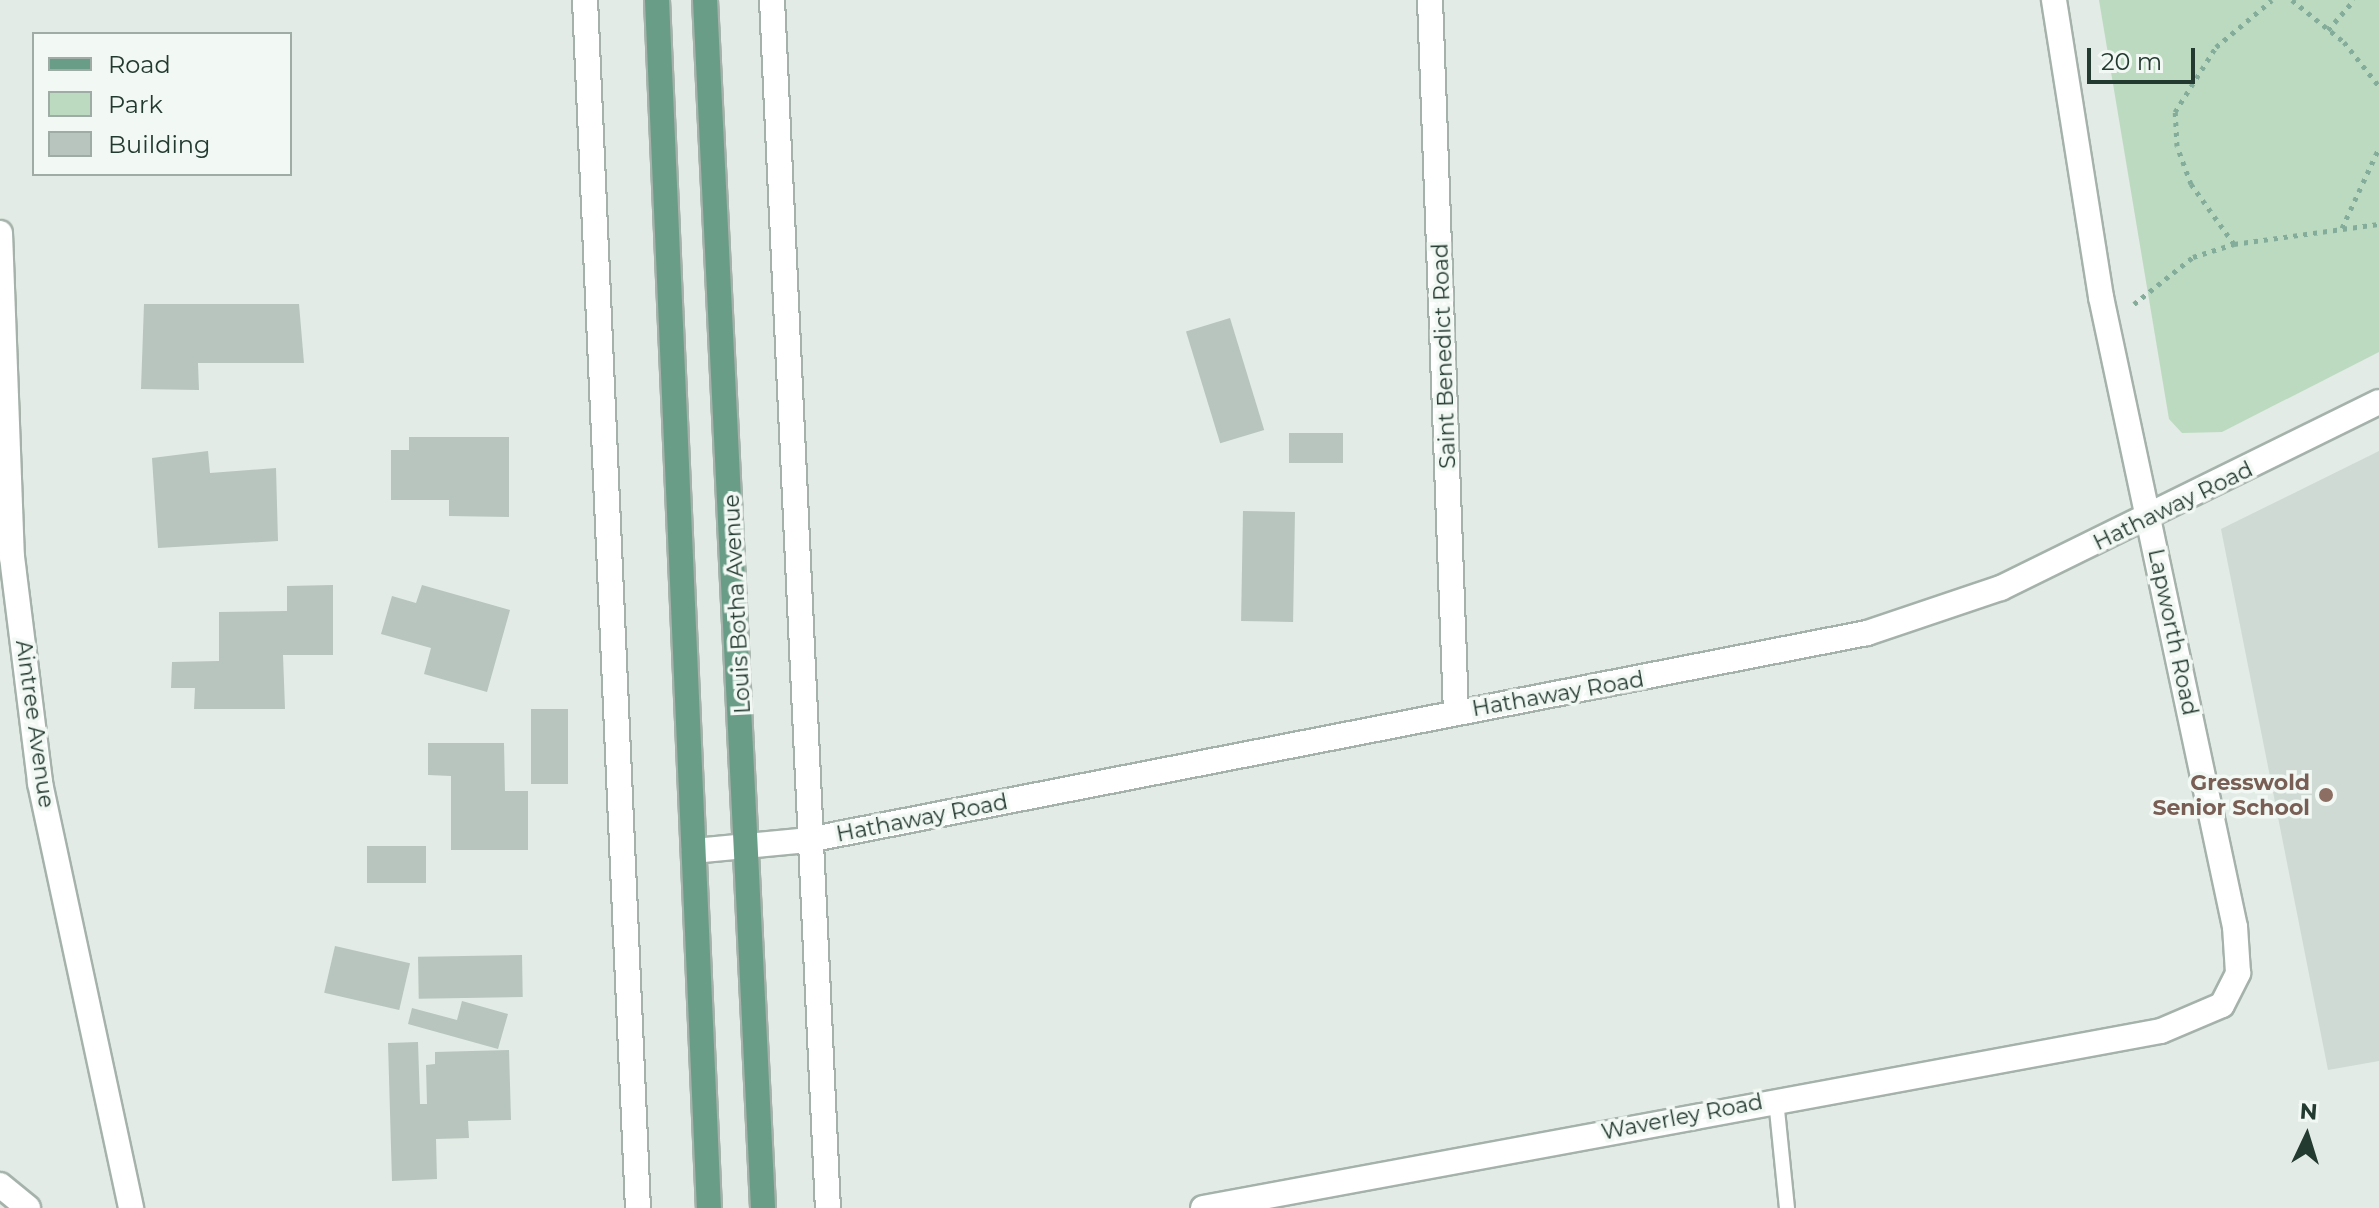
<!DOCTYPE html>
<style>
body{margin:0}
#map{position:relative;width:2379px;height:1208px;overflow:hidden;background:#e2ebe5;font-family:Montserrat,sans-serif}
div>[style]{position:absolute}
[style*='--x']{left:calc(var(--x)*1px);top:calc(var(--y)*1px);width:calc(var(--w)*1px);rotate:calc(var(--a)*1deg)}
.built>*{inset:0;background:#d0dad4}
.green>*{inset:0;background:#bcdac0}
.building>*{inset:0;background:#b7c5be;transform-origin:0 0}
.path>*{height:5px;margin-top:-2.5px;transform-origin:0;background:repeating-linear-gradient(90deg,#84ac9a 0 4px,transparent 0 10px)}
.roads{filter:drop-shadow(2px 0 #a5b2ab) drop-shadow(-2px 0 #a5b2ab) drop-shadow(0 2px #a5b2ab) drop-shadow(0 -2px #a5b2ab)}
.service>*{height:14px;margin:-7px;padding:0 7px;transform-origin:7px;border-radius:7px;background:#fff}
.minor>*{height:24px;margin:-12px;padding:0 12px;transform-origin:12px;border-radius:12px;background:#fff}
.primary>*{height:24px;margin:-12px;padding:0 12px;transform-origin:12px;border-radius:12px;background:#699d88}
.dots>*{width:22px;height:22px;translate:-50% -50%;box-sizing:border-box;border:4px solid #f2f8f4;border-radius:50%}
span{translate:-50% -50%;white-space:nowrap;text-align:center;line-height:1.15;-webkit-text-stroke:7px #f2f8f4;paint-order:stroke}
.street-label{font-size:22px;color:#233a31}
.education-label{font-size:22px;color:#785e54;font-weight:700}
.right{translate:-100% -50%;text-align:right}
.legend{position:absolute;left:32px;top:32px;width:260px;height:144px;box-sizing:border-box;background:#f2f8f4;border:2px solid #9faca6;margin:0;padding:10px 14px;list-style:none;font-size:24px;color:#233a31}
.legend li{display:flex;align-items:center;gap:16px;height:40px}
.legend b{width:40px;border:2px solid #9faca6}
.north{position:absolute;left:2267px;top:1096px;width:80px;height:80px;-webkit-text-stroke:6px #f2f8f4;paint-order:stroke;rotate:4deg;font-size:22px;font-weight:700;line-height:32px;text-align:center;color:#233a31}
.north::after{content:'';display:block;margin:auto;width:28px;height:36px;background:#233a31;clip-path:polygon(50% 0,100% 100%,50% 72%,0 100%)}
.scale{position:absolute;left:2087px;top:48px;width:108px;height:36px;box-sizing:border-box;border:4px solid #233a31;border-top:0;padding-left:10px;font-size:24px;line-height:28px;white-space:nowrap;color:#233a31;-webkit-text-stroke:6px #f2f8f4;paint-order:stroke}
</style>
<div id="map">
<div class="built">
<div style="clip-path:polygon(2379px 451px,2379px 1061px,2328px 1070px,2221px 529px)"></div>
</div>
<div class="green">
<div style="clip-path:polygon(2099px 0,2379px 0,2379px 352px,2222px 432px,2182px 433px,2169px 419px)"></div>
</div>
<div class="building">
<div style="clip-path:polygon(144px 304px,299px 304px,304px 363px,198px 363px,199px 390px,141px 389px)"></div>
<div style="left:1230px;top:318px;width:117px;height:46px;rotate:73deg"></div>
<div style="left:1289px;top:433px;width:54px;height:30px"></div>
<div style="clip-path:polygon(409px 437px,509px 437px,509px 517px,449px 516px,449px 500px,391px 500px,391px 450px,409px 450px)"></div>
<div style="clip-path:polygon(208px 451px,210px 473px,276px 468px,278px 541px,158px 548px,152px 458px)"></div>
<div style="left:1243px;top:511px;width:52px;height:110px;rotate:1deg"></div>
<div style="clip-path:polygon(333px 585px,333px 655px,283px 655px,285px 709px,194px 709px,195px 688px,171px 688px,172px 662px,219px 661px,219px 612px,287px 611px,287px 586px)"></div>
<div style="clip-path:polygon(422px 585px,510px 610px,487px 692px,424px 674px,431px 648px,381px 634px,392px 596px,416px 603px)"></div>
<div style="left:531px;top:709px;width:37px;height:75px"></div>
<div style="clip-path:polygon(428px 743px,504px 743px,505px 791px,528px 791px,528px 850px,451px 850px,451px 776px,428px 775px)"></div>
<div style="left:367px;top:846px;width:59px;height:37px"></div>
<div style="left:335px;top:946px;width:77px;height:48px;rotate:13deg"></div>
<div style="left:522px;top:955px;width:42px;height:104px;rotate:89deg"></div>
<div style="clip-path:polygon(462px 1001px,508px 1014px,498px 1049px,408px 1024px,412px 1008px,457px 1020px)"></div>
<div style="clip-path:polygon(418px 1042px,420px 1104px,427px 1104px,426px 1065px,435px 1064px,435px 1052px,509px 1050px,511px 1120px,468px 1121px,469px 1138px,436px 1139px,437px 1179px,392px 1181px,388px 1043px)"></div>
</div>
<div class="path">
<div style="--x:2292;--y:0;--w:67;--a:38.9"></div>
<div style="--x:2344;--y:42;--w:56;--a:51.5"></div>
<div style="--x:2328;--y:30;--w:40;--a:-49"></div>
<div style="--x:2342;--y:228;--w:88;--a:-65.2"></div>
<div style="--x:2234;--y:244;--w:74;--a:-125.6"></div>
<div style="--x:2191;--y:184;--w:40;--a:-110.2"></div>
<div style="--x:2177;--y:146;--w:34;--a:-93"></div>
<div style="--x:2175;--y:112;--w:77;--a:-57.8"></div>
<div style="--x:2216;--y:47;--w:73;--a:-40"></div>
<div style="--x:2134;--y:304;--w:75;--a:-38.5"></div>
<div style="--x:2193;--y:257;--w:43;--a:-17.6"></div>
<div style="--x:2234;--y:244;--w:146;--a:-7.9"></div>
</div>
<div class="roads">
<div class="service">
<div style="--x:1776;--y:1100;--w:109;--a:84.2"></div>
</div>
<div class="minor">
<div style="--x:585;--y:0;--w:1209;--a:87.49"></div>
<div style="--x:772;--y:0;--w:1209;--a:87.35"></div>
<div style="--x:1430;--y:0;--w:712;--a:87.91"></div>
<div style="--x:0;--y:233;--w:324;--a:87.9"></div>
<div style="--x:12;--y:557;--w:228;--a:82.9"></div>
<div style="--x:40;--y:783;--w:435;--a:77.9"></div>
<div style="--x:694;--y:851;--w:115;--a:-5.5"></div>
<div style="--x:808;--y:840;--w:1079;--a:-11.06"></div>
<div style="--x:1867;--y:633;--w:141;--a:-18.6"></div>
<div style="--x:2001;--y:588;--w:421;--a:-26.2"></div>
<div style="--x:0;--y:1185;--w:36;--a:39"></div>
<div style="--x:1203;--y:1208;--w:974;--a:-10.47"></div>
<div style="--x:2161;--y:1031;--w:66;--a:-23.1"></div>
<div style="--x:2222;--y:1005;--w:36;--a:-63"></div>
<div style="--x:2238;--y:973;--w:46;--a:-93.7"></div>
<div style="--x:2235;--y:927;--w:644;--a:-102.01"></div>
<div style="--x:2101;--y:297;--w:301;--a:-99"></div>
</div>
<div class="primary">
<div style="--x:657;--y:0;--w:1209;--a:87.54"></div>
<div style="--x:705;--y:0;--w:1209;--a:87.25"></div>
</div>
</div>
<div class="dots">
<div style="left:2326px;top:795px;background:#8d6e63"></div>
</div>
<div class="street-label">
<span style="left:1444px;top:356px;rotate:-92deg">Saint Benedict Road</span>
<span style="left:2173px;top:506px;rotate:-26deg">Hathaway Road</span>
<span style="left:737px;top:604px;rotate:-93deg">Louis Botha Avenue</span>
<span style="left:2173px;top:632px;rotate:78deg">Lapworth Road</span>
<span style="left:1558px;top:694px;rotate:-10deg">Hathaway Road</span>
<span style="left:35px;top:724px;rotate:82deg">Aintree Avenue</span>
<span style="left:922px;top:818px;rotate:-11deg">Hathaway Road</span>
<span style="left:1682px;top:1117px;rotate:-11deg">Waverley Road</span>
</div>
<div class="education-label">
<span class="right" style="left:2310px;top:795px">Gresswold<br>Senior School</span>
</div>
<ul class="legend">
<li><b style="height:10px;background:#699d88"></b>Road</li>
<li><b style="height:22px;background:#bcdac0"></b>Park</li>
<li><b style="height:22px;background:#b7c5be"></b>Building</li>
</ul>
<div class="north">N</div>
<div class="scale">20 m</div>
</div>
